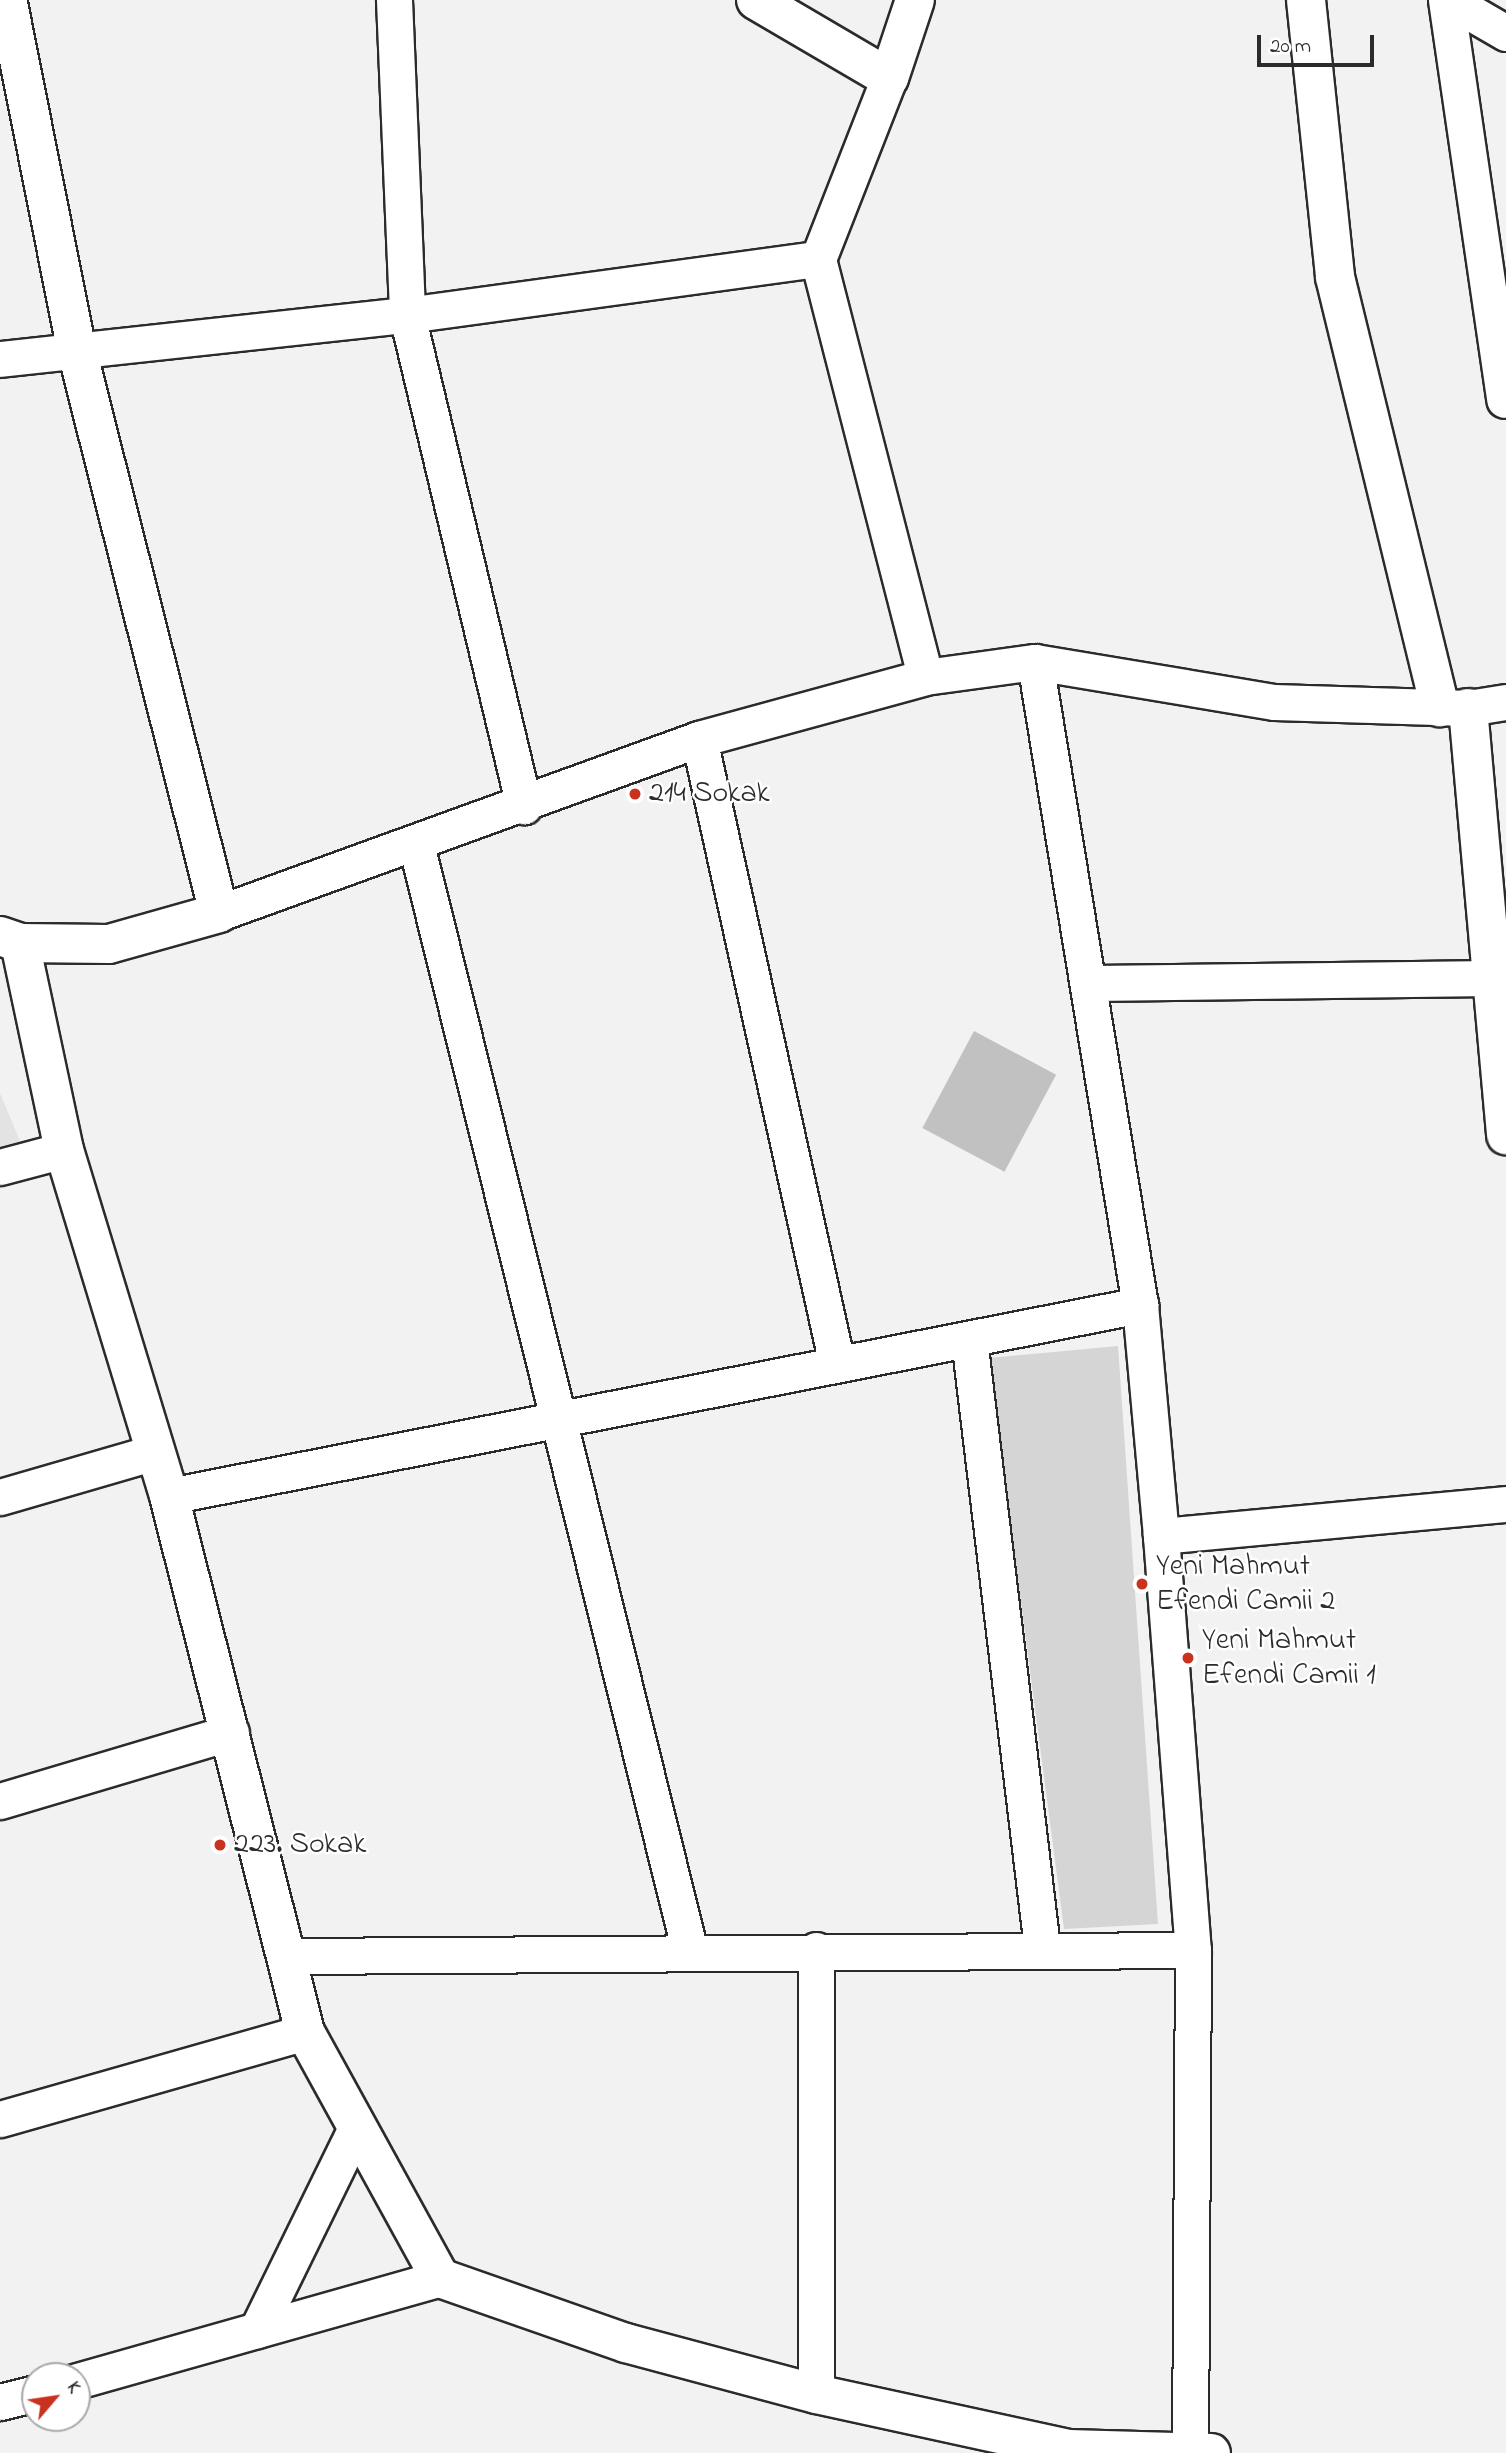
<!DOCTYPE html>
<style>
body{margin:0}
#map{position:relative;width:1506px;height:2453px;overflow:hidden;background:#f2f2f2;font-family:"Indie Flower",sans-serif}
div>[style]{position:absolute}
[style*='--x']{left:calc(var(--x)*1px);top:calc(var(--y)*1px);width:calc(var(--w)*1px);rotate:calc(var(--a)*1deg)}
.built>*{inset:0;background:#e3e3e3}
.green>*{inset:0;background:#d5d5d5}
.building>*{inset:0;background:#c1c1c1;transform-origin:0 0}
.roads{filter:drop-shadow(2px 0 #2b2b2b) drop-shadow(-2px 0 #2b2b2b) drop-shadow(0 2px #2b2b2b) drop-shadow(0 -2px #2b2b2b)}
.street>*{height:35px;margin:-17.5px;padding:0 17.5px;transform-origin:17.5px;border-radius:17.5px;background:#fff}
.secondary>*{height:38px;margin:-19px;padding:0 19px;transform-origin:19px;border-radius:19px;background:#fff}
.dots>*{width:19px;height:19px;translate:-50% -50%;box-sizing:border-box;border:4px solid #fff;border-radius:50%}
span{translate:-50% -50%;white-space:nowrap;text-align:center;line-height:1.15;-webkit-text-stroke:5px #fff;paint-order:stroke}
.poi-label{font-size:30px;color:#2b2b2b}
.left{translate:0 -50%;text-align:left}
.north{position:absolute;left:21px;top:2362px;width:70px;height:70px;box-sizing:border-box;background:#fff;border:2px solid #aaa;border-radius:50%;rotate:61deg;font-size:19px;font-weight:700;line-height:28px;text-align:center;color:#2b2b2b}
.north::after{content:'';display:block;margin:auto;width:24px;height:32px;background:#c8321e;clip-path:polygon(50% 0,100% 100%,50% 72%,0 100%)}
.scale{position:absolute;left:1257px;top:35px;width:117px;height:32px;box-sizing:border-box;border:4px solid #2b2b2b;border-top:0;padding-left:9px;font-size:21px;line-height:24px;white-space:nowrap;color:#2b2b2b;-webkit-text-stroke:5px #fff;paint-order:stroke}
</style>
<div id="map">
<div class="built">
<div style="clip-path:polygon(0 1093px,20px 1141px,0 1147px)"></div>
</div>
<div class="green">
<div style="clip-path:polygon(1118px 1346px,1158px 1924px,1064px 1929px,989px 1358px)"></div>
</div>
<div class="building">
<div style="left:974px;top:1031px;width:93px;height:110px;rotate:28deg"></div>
</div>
<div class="roads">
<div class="street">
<div style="--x:394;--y:0;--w:315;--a:87.6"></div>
<div style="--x:407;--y:315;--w:505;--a:76.6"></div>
<div style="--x:1446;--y:0;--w:404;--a:81.7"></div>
<div style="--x:1449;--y:0;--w:66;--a:30.1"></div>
<div style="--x:889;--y:78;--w:194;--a:111.4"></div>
<div style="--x:818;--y:259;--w:431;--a:75.6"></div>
<div style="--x:0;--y:359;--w:409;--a:-6.2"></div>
<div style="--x:407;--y:315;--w:415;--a:-7.8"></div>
<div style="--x:1035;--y:662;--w:652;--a:80.73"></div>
<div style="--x:1140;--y:1305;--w:232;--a:84.8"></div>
<div style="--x:1161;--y:1536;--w:415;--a:85.6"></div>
<div style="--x:1193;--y:1950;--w:502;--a:90.34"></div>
<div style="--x:699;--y:739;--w:640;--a:77.55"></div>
<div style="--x:416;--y:844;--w:1141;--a:76.11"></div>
<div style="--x:219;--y:913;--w:511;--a:-19.93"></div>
<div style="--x:699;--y:739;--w:234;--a:-15.3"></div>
<div style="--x:925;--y:677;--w:111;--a:-7.8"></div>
<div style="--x:1035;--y:662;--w:242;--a:9.5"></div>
<div style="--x:1274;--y:702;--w:194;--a:1.8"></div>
<div style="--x:1468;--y:708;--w:38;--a:-9"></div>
<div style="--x:1091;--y:983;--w:403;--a:-0.7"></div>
<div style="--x:0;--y:1167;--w:66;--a:-14.9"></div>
<div style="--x:969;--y:1339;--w:613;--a:83.16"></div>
<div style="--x:169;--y:1496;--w:990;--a:-11.13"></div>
<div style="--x:0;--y:1497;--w:161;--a:-16.2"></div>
<div style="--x:1161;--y:1536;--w:346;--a:-5.3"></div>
<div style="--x:0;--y:1801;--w:241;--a:-16.6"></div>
<div style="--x:816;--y:1950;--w:444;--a:90"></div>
<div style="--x:290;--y:1956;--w:903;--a:-0.38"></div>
<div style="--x:0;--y:2119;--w:317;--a:-15.9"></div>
<div style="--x:257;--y:2330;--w:227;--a:-63.9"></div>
<div style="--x:77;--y:2381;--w:377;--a:-15.8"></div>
<div style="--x:0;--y:2402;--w:36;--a:-14"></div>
</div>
<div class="secondary">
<div style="--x:756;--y:0;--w:154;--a:30.4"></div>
<div style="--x:889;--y:78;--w:82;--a:-71.6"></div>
<div style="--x:1306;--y:0;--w:279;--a:84"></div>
<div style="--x:1335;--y:277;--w:443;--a:76.3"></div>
<div style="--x:1468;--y:708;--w:429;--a:84.9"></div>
<div style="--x:0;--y:936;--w:21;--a:19"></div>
<div style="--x:20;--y:943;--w:89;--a:0.6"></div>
<div style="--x:109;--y:944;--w:114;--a:-15.7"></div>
<div style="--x:219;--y:913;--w:584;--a:-104.18"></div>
<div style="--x:76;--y:347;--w:354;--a:-101.2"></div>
<div style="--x:20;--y:943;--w:212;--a:78"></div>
<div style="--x:64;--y:1150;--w:362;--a:73.1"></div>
<div style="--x:169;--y:1496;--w:553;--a:75.76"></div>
<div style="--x:305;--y:2032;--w:281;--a:61.2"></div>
<div style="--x:440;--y:2278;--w:197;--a:19.3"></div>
<div style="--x:626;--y:2343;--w:197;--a:15"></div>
<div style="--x:816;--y:2394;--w:259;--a:12.3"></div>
<div style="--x:1069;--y:2449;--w:142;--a:1.6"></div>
</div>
</div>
<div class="dots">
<div style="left:635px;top:794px;background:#c8321e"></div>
<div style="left:1142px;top:1584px;background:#c8321e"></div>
<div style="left:1188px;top:1658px;background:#c8321e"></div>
<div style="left:220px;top:1845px;background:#c8321e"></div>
</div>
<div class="poi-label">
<span class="left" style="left:649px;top:794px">214 Sokak</span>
<span class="left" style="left:1156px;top:1584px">Yeni Mahmut<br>Efendi Camii 2</span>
<span class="left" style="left:1202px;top:1658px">Yeni Mahmut<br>Efendi Camii 1</span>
<span class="left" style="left:234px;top:1845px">223. Sokak</span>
</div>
<div class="north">K</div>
<div class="scale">20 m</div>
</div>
